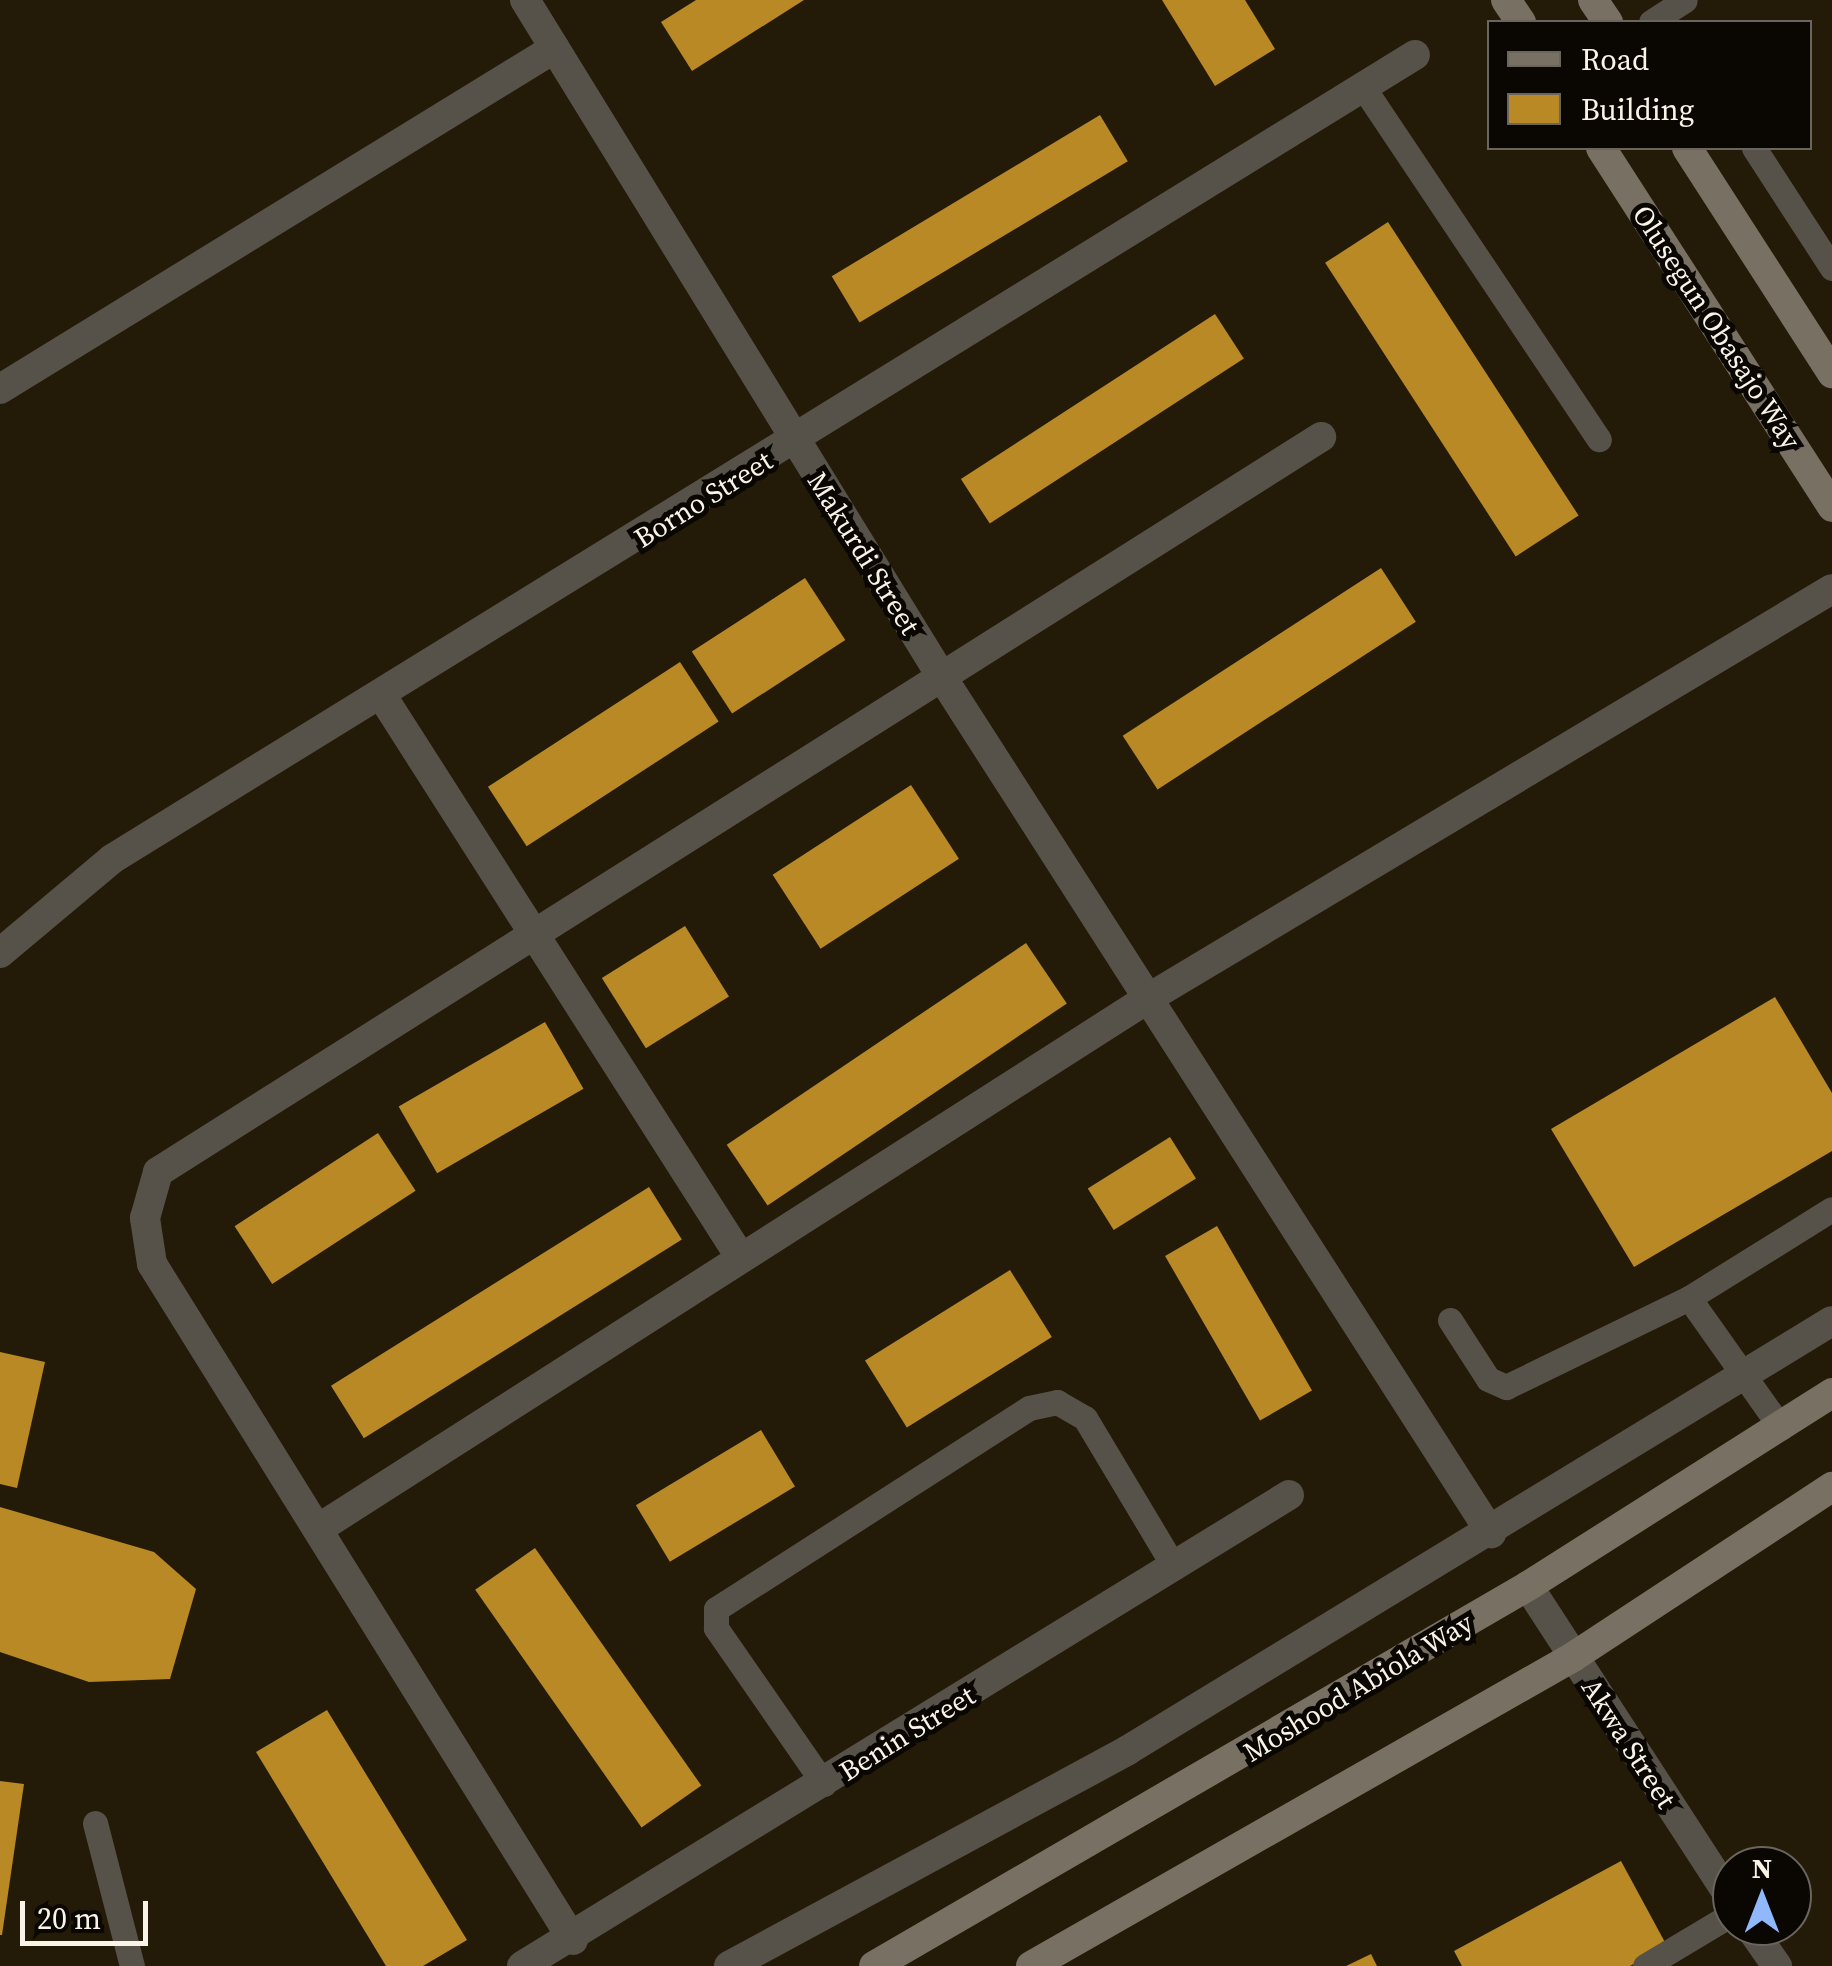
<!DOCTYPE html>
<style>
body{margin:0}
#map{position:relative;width:1832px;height:1966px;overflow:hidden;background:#241a08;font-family:"Source Serif 4",serif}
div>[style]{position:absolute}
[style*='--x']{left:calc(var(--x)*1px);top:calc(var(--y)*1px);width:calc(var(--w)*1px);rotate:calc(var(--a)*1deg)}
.building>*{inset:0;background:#b88925;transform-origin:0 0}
.service>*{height:25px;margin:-12.5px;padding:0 12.5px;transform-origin:12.5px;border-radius:12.5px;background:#575249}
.minor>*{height:30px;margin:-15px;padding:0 15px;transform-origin:15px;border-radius:15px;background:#575249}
.secondary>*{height:30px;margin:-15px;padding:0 15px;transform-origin:15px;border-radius:15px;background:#787063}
span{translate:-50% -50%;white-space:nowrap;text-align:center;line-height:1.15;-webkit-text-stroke:10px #0a0602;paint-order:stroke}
.street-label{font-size:28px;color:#faf4e8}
.legend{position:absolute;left:1487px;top:20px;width:325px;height:130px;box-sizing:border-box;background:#0a0602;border:2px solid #6a655e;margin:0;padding:12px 18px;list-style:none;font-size:30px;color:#faf4e8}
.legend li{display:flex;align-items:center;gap:20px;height:50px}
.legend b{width:50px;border:2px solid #6a655e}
.north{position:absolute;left:1712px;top:1846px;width:100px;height:100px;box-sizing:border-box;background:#0a0602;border:2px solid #6a655e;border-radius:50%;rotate:0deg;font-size:28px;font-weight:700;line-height:40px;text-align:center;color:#faf4e8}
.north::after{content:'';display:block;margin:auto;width:35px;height:45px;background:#90b8fd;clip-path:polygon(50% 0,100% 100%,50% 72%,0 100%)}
.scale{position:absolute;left:20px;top:1901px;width:128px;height:45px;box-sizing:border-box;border:5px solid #faf4e8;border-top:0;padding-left:12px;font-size:30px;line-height:35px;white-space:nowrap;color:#faf4e8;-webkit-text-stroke:8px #0a0602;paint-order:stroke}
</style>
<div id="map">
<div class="building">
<div style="clip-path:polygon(696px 0,804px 0,692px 71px,661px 22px)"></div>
<div style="clip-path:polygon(1162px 0,1245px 0,1275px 49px,1215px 86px)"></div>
<div style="left:1100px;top:115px;width:54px;height:313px;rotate:59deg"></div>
<div style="left:1388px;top:222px;width:350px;height:75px;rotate:57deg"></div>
<div style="left:1215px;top:314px;width:53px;height:303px;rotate:57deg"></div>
<div style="left:1381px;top:568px;width:64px;height:308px;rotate:57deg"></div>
<div style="left:805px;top:578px;width:74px;height:135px;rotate:57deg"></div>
<div style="left:680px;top:662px;width:71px;height:229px;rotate:57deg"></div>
<div style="left:911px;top:785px;width:88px;height:165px;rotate:57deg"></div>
<div style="left:685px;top:926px;width:83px;height:98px;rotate:58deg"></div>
<div style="left:1026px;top:943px;width:73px;height:361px;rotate:56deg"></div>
<div style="clip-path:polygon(1775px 997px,1832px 1093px,1832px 1151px,1634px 1267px,1551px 1129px)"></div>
<div style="left:545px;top:1022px;width:77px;height:169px;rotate:60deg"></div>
<div style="left:378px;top:1133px;width:69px;height:171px;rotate:57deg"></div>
<div style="left:1170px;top:1137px;width:49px;height:97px;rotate:58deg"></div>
<div style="left:649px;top:1187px;width:62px;height:375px;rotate:58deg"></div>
<div style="left:1217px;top:1226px;width:190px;height:60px;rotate:60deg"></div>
<div style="left:1010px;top:1270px;width:79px;height:171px;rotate:58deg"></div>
<div style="clip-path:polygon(0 1352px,45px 1362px,17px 1488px,0 1484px)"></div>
<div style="left:761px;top:1430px;width:66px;height:146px;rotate:59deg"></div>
<div style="clip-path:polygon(0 1507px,154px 1552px,196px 1589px,170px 1679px,89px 1682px,0 1652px)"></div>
<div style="left:535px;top:1548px;width:290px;height:73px;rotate:55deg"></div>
<div style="clip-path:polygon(327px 1710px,467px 1940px,423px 1966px,386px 1966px,256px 1752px)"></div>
<div style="clip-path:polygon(0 1781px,24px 1784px,2px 1935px,0 1935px)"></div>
<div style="clip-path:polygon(1621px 1861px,1667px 1946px,1630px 1966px,1462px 1966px,1454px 1951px)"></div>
<div style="clip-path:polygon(1371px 1954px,1377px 1966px,1346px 1966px)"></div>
</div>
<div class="service">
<div style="--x:1651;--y:22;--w:40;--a:-32.9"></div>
<div style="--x:1363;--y:87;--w:424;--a:56.2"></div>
<div style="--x:1754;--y:148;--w:143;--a:57"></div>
<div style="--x:1689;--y:1298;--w:159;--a:54.7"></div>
<div style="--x:1450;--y:1320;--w:70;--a:57.2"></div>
<div style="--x:1488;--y:1379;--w:20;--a:24"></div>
<div style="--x:1506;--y:1387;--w:203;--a:-25.9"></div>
<div style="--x:1689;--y:1298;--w:168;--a:-31.9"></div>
<div style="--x:824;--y:1784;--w:190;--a:-124.7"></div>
<div style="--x:716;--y:1628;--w:19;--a:-90"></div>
<div style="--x:716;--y:1609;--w:372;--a:-32.7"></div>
<div style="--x:1029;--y:1408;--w:29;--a:-12"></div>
<div style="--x:1057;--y:1402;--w:32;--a:30"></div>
<div style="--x:1085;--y:1418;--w:174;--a:59.1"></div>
<div style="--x:95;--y:1823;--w:148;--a:75.5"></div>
<div style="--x:1645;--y:1966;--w:101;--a:-30.9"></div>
</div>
<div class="minor">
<div style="--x:525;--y:0;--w:792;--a:58.38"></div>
<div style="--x:940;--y:674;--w:1021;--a:57.32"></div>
<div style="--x:0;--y:389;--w:651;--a:-31.57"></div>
<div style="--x:382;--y:696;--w:667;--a:57.43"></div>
<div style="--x:0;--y:953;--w:146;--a:-40"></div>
<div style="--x:112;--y:859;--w:1531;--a:-31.68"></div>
<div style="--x:318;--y:1529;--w:984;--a:-32.59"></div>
<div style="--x:1147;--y:999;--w:798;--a:-30.9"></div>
<div style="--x:1528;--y:1586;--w:374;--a:57"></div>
<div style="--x:1749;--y:1926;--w:49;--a:55"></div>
<div style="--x:573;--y:1940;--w:796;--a:-121.91"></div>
<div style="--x:152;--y:1264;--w:47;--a:-98.7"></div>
<div style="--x:145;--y:1218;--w:48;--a:-74.2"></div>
<div style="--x:158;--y:1172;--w:1376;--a:-32.29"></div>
<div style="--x:522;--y:1966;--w:900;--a:-31.55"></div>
<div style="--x:729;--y:1966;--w:454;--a:-28.4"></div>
<div style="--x:1128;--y:1750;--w:824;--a:-31.36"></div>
</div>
<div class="secondary">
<div style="--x:1506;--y:0;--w:27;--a:56"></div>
<div style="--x:1593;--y:0;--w:27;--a:56"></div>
<div style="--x:1601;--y:148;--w:427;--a:57.2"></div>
<div style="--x:1687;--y:148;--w:268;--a:57.2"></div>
<div style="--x:874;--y:1966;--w:756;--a:-30.16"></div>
<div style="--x:1528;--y:1586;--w:360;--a:-32.4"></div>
<div style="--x:1031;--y:1966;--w:624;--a:-29.69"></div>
<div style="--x:1573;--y:1657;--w:310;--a:-33.3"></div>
</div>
<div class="street-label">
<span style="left:1717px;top:327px;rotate:57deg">Olusegun Obasajo Way</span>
<span style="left:703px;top:499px;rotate:-32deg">Borno Street</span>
<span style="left:864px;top:553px;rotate:58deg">Makurdi Street</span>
<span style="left:1358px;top:1687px;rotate:-31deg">Moshood Abiola Way</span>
<span style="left:907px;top:1733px;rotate:-32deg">Benin Street</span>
<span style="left:1629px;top:1743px;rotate:57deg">Akwa Street</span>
</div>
<ul class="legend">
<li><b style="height:12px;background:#787063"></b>Road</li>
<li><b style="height:28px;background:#b88925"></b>Building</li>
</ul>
<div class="north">N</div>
<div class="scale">20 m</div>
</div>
